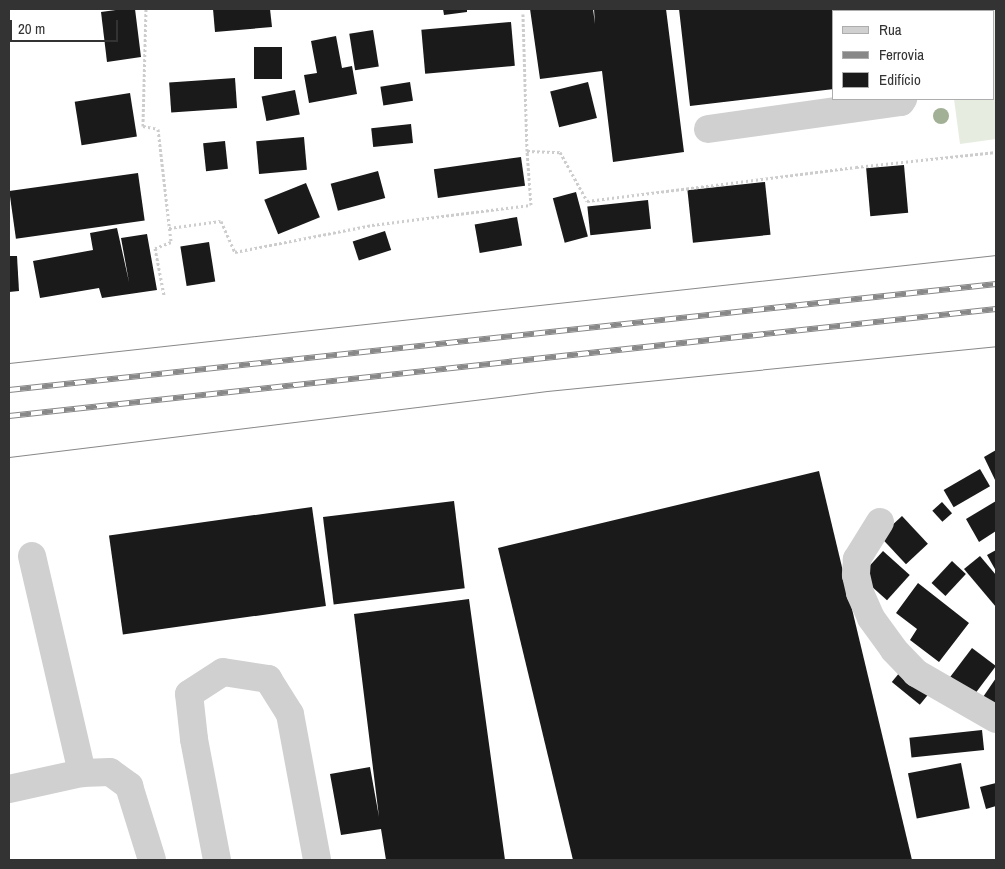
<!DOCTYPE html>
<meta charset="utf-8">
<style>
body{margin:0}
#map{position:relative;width:1005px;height:869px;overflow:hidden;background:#fff;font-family:"Archivo Narrow",sans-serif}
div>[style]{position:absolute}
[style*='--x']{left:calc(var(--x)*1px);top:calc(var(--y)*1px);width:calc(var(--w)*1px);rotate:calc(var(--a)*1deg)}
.green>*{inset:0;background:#e6ecdf}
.building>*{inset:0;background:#1a1a1a;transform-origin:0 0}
.path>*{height:3px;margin-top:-1.5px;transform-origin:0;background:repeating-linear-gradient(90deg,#cdcdcd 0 2.5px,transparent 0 5px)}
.minor>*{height:28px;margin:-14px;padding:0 14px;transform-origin:14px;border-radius:14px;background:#d0d0d0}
.tram>*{height:1px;margin:-0.5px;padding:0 0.5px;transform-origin:0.5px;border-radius:0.5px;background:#888}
.rail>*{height:5.5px;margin-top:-2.75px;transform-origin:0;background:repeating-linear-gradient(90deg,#fff 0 11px,#888 0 22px);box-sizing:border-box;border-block:1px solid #888}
.trees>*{width:16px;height:16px;margin:-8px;border-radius:50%;background:#a2b095}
span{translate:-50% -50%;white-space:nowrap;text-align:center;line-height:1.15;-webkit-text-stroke:5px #fff;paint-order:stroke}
.frame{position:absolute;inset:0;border:10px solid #333;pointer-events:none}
.legend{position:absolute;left:832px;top:10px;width:162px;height:90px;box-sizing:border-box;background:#fff;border:1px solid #adadad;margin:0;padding:6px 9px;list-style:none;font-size:15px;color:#333}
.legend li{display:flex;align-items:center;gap:10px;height:25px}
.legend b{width:25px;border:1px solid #adadad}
.scale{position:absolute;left:10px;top:20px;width:108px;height:22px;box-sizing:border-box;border:2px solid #333;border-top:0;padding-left:6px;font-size:15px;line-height:18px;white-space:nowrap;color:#333;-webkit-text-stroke:4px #fff;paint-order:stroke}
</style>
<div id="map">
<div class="green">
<div style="clip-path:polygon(941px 9px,996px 9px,996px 139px,960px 144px,954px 99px,994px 99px,994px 11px,942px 11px)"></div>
</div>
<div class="building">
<div style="clip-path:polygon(123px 9px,135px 9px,141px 57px,107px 62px,101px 12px)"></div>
<div style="clip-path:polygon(213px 9px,270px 9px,272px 27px,215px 32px)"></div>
<div style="clip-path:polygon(443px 9px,467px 9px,467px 12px,444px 15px)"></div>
<div style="clip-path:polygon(530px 9px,593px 9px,595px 24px,594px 9px,666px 9px,684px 152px,613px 162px,602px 71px,540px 79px)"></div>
<div style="clip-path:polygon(679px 9px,879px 9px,879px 11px,834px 11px,834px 89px,690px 106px)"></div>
<div style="left:511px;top:22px;width:44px;height:90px;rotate:85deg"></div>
<div style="left:373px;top:30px;width:37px;height:24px;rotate:81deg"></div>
<div style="clip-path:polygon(336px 36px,342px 68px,352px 66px,357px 94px,309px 103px,304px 75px,317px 73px,311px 41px)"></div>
<div style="left:254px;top:47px;width:28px;height:32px"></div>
<div style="left:235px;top:78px;width:30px;height:66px;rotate:86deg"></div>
<div style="left:410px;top:82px;width:19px;height:30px;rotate:81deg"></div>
<div style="left:588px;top:82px;width:37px;height:39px;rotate:76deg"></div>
<div style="left:295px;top:90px;width:25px;height:34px;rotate:79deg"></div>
<div style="left:130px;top:93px;width:44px;height:56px;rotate:81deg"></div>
<div style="left:411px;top:124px;width:19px;height:40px;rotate:84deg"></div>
<div style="left:304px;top:137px;width:33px;height:48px;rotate:85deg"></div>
<div style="left:225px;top:141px;width:28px;height:22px;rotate:84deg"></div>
<div style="left:521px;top:157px;width:29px;height:88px;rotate:82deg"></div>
<div style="left:904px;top:165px;width:48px;height:38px;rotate:85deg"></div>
<div style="left:378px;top:171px;width:28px;height:49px;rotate:75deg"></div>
<div style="left:138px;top:173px;width:48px;height:130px;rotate:82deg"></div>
<div style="left:765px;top:182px;width:53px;height:78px;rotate:84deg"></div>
<div style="left:306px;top:183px;width:37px;height:45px;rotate:68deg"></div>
<div style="left:576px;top:192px;width:46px;height:24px;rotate:75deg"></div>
<div style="left:648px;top:200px;width:29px;height:61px;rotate:84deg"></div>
<div style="left:517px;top:217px;width:29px;height:43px;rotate:80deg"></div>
<div style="clip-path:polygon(117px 228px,129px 282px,121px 238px,147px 234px,157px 290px,102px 298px,99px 288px,40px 298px,33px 261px,93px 250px,90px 233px)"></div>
<div style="left:385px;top:231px;width:20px;height:34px;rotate:72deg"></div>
<div style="left:209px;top:242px;width:40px;height:29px;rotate:81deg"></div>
<div style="clip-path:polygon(9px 256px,17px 256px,19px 291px,9px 292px)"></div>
<div style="clip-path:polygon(996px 450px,996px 482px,984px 457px)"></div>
<div style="left:980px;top:469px;width:20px;height:42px;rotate:60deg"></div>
<div style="clip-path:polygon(819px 471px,912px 860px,573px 860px,498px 548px)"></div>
<div style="left:454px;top:501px;width:88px;height:132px;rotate:83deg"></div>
<div style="clip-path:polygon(996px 501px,996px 531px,979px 542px,966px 519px)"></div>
<div style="left:942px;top:502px;width:15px;height:13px;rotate:48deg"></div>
<div style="left:312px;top:507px;width:100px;height:205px;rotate:82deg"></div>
<div style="left:902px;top:516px;width:38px;height:30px;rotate:47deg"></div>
<div style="clip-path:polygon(996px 550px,996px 571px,987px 555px)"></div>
<div style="left:883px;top:551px;width:36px;height:34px;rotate:42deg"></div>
<div style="clip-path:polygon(980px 556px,996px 575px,996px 607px,964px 569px)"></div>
<div style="left:952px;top:561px;width:19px;height:30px;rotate:43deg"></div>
<div style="clip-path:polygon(918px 583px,969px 623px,939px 662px,910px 640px,917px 629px,896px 613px)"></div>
<div style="clip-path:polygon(469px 599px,505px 860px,386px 860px,381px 829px,341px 835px,330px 774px,370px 767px,379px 817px,354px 614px)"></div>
<div style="left:972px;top:648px;width:30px;height:36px;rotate:37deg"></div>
<div style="left:900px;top:672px;width:36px;height:13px;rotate:39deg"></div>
<div style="clip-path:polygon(996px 678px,996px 706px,983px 697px)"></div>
<div style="left:982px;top:730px;width:20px;height:73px;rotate:84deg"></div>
<div style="left:961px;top:763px;width:46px;height:54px;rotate:79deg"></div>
<div style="clip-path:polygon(996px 783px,996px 806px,986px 809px,980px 787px)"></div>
</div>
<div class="path">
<div style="--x:146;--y:9;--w:117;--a:91.5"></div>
<div style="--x:143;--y:126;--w:15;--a:11"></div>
<div style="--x:158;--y:129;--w:114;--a:83.4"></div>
<div style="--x:171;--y:242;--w:17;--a:159"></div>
<div style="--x:155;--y:248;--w:48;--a:79.2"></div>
<div style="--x:527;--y:151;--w:33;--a:2"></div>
<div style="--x:560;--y:152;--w:56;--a:61.1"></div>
<div style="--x:587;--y:201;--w:271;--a:-7.2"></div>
<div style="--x:856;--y:167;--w:141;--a:-6.1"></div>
<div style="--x:169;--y:228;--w:52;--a:-7.7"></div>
<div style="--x:221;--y:221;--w:34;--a:66"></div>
<div style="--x:235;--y:252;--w:140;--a:-11.1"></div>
<div style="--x:372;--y:225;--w:160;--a:-7.2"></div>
<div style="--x:531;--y:205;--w:54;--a:-94.2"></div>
<div style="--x:527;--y:151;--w:137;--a:-91.7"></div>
</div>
<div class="minor">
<div style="--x:911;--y:9;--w:2;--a:90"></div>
<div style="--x:708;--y:129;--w:195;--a:-8"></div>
<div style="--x:901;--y:102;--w:4;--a:-56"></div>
<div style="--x:880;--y:522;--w:44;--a:121.9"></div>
<div style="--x:857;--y:559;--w:16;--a:94"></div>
<div style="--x:856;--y:575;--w:18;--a:77"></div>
<div style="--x:860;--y:593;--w:27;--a:66"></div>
<div style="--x:871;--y:618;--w:39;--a:54"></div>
<div style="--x:894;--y:650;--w:32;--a:46"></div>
<div style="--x:916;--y:673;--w:92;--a:29.9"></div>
<div style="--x:32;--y:556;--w:223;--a:77"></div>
<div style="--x:9;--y:789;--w:75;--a:-12.4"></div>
<div style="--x:82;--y:773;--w:28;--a:-2"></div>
<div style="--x:110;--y:772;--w:24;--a:36"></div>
<div style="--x:129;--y:786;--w:77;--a:72.7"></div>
<div style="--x:217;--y:860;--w:123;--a:-100.8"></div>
<div style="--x:194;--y:739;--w:45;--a:-96.3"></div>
<div style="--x:189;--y:694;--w:40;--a:-32.9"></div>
<div style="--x:223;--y:672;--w:46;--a:8.8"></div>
<div style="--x:268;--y:679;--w:41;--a:57.8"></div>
<div style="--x:290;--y:714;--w:148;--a:79.5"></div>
</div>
<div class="tram">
<div style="--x:9;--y:363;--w:993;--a:-6.24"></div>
<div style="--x:9;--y:457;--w:542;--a:-6.99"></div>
<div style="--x:547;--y:391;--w:451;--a:-5.7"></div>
</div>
<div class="rail">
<div style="--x:9;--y:390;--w:993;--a:-6.13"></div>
<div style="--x:9;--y:416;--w:993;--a:-6.19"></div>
</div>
<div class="trees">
<div style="left:941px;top:116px"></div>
</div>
<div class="frame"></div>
<ul class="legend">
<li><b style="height:6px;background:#d0d0d0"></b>Rua</li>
<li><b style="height:6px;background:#888"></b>Ferrovia</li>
<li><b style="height:14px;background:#1a1a1a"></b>Edifício</li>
</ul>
<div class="scale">20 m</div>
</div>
